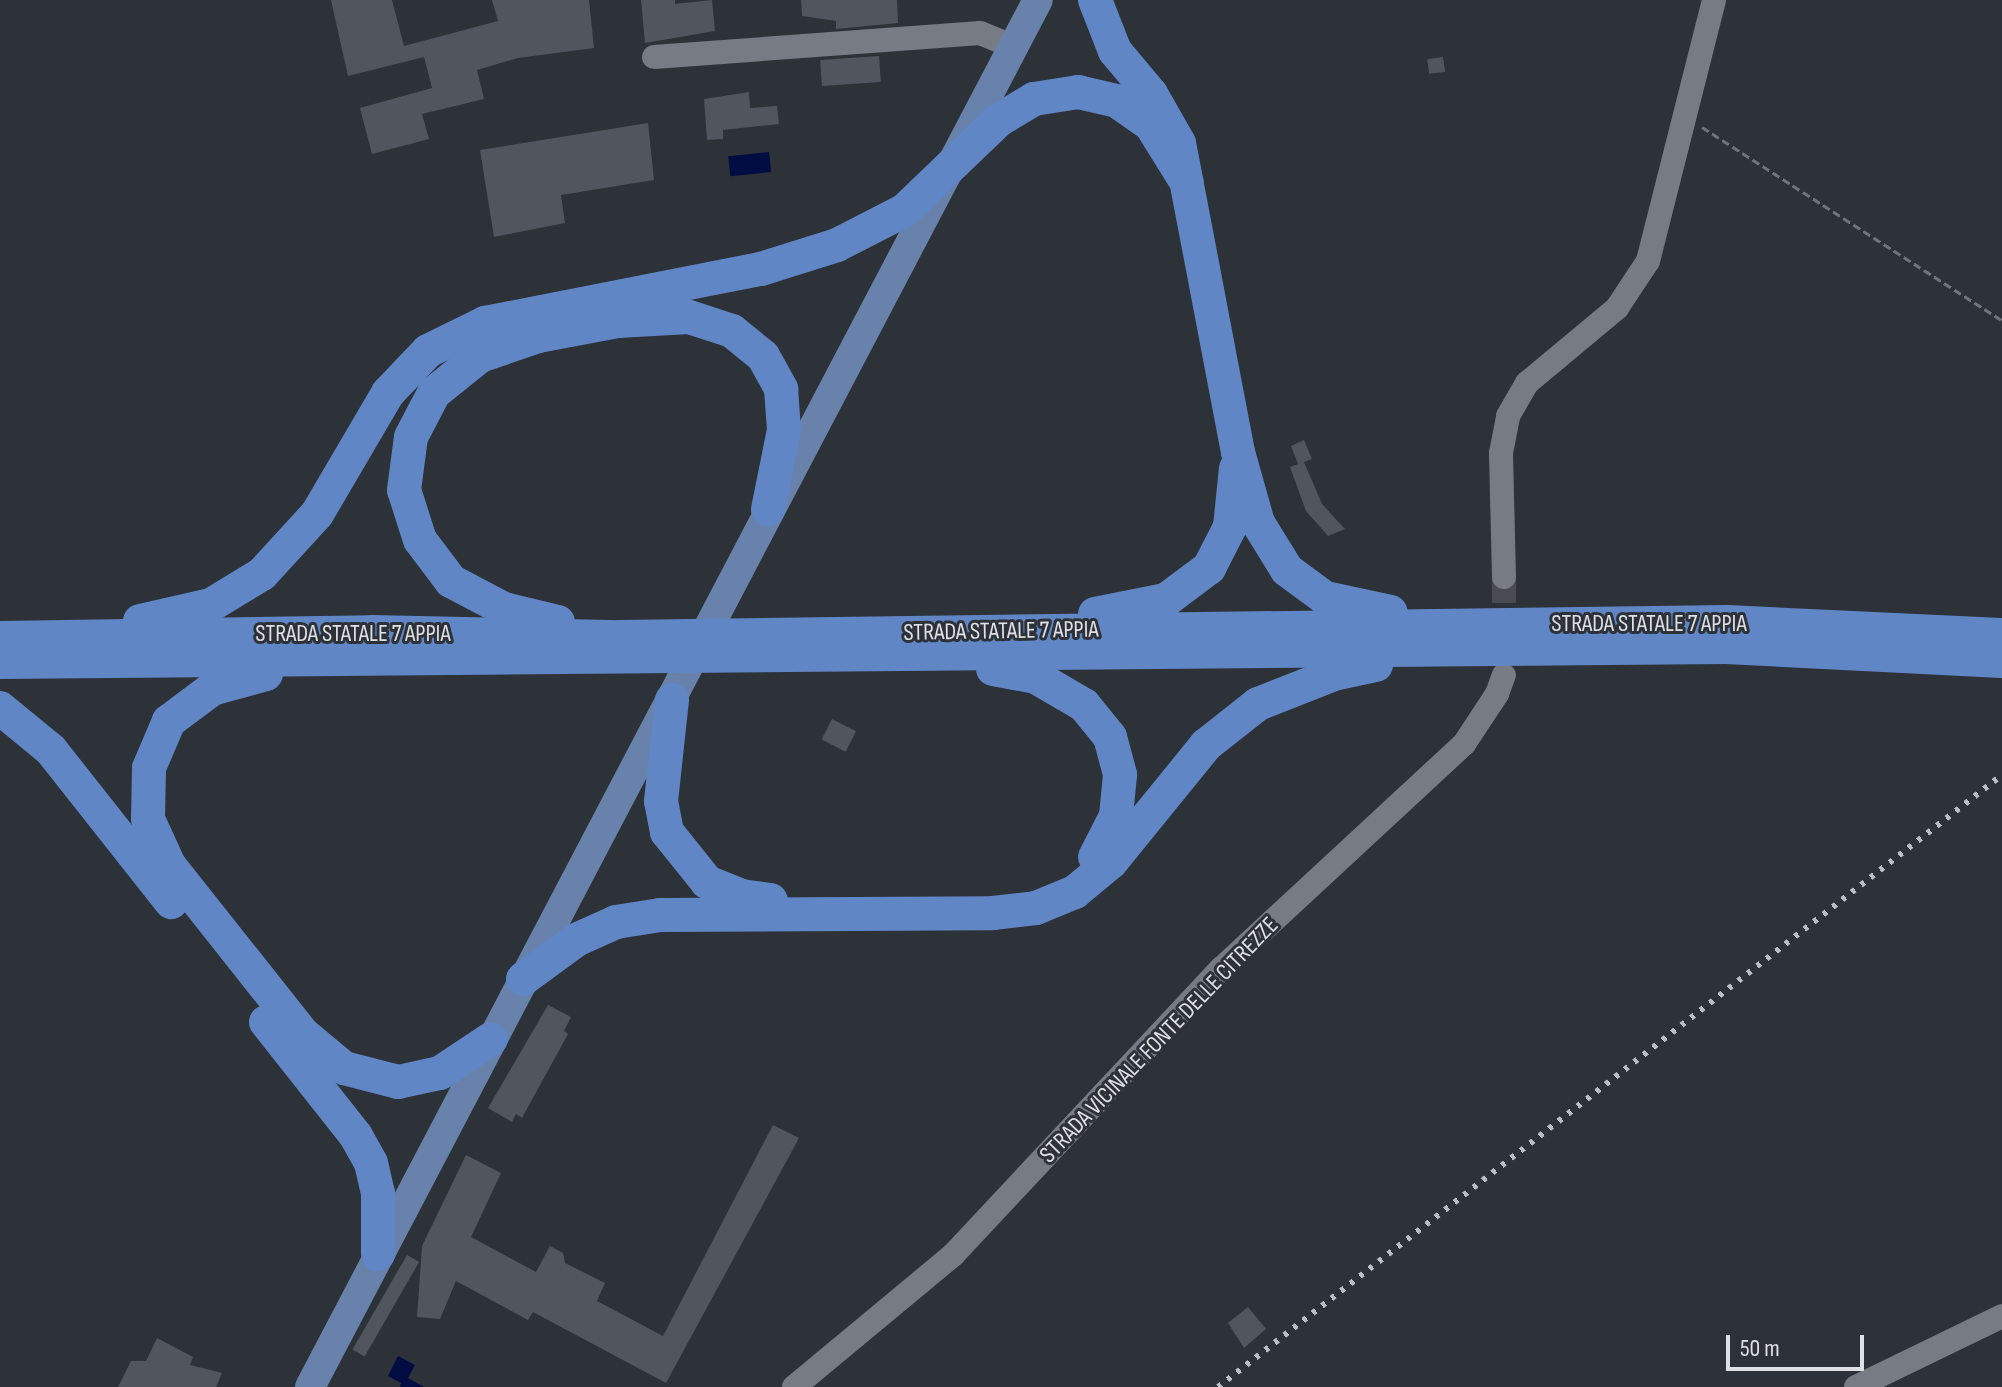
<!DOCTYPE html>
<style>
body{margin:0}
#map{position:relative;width:2002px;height:1387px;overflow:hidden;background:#2d3138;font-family:"Sofia Sans Condensed",sans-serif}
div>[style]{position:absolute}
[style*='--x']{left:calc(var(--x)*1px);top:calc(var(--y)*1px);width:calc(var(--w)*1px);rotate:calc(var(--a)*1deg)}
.water>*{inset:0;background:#000c42;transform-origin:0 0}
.building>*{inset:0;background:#51565e;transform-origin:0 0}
.minor-tunnel>*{height:24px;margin-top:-12px;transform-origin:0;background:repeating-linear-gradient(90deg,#484b52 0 24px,transparent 0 36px)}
.path>*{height:3px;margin-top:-1.5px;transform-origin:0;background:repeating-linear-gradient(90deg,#70747a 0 8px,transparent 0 12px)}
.minor>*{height:24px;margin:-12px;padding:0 12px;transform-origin:12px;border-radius:12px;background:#777c84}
.major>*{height:30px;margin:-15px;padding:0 15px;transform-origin:15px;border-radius:15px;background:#6982ab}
.highway>*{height:34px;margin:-17px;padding:0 17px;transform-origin:17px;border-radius:17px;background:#6086c5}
.rail>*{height:6px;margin-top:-3px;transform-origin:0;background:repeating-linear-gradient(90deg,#babdc2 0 4px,transparent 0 12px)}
span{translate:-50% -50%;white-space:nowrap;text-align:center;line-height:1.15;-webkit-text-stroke:6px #2d3138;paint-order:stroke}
.street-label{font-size:24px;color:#dee1e5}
.scale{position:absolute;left:1726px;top:1335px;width:138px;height:36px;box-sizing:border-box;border:4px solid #dee1e5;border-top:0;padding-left:10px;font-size:24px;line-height:28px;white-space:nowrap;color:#dee1e5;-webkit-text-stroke:6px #2d3138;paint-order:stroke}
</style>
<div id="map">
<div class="water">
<div style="left:769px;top:152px;width:20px;height:41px;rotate:84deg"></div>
<div style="clip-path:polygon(398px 1356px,415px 1365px,408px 1378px,424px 1387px,400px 1387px,401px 1383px,388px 1376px)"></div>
</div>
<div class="building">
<div style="clip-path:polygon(331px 0,392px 0,404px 46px,498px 21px,492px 0,589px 0,594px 48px,518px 58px,477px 70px,484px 99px,422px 114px,429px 139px,372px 154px,360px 108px,432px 88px,424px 57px,348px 76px)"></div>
<div style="clip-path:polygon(641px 0,675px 0,675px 4px,712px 0,715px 31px,645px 43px)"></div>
<div style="clip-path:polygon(801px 0,897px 0,898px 23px,836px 29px,836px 21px,802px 16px)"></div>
<div style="left:879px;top:56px;width:26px;height:59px;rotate:86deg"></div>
<div style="left:1443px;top:57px;width:15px;height:16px;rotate:82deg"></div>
<div style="clip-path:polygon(749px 92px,750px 108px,777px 106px,779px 124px,723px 130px,723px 139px,707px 140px,704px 99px)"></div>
<div style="clip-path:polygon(648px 123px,654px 180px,561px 195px,565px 223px,494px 237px,480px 150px)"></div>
<div style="clip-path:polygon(1304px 440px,1312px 459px,1304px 462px,1322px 504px,1345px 529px,1328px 536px,1306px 511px,1290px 467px,1298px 464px,1291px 446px)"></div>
<div style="left:832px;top:719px;width:27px;height:23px;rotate:27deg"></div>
<div style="clip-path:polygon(548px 1005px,571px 1017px,564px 1031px,568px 1034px,522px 1118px,516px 1114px,512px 1122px,488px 1108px)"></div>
<div style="clip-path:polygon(773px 1125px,799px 1138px,666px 1383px,533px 1312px,528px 1320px,456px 1281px,440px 1319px,417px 1317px,422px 1246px,466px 1155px,501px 1173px,471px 1237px,536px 1272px,550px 1246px,563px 1253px,565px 1263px,605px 1283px,597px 1301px,663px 1336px)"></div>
<div style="left:407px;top:1255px;width:14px;height:109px;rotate:30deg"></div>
<div style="clip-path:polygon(1248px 1307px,1266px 1329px,1244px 1348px,1228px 1323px)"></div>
<div style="clip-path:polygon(157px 1338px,193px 1357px,190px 1365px,222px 1373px,216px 1387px,118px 1387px,131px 1361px,146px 1361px)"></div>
</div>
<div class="minor-tunnel">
<div style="--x:1504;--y:639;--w:62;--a:-90"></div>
</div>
<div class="path">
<div style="--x:1702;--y:127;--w:357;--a:32.8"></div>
</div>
<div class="minor">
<div style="--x:654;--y:57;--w:327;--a:-4.2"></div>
<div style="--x:980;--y:33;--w:37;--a:22"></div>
<div style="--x:1504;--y:577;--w:124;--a:-91.4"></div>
<div style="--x:1501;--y:453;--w:38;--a:-79"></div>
<div style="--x:1508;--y:416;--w:38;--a:-60"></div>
<div style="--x:1527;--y:383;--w:117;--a:-39.8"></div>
<div style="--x:1617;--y:308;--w:56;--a:-56.6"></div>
<div style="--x:1648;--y:261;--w:269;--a:-75.8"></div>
<div style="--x:794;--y:1387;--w:207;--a:-39.7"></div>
<div style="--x:953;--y:1255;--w:393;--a:-46.9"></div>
<div style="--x:1222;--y:968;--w:330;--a:-42.8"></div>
<div style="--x:1464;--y:744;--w:60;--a:-56.6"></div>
<div style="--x:1497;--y:694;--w:20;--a:-70"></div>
<div style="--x:1856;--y:1387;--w:162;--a:-25.9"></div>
</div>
<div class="major">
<div style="--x:310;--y:1387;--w:1566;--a:-62.31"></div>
</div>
<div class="highway">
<div style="--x:1095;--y:0;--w:55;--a:68.6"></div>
<div style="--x:1115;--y:51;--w:56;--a:50.1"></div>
<div style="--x:1151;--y:94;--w:56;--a:60.3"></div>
<div style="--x:1179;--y:143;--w:315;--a:79.2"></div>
<div style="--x:1238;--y:452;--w:74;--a:74.3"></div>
<div style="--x:1258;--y:523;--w:55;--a:58.3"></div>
<div style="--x:1287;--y:570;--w:47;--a:36.4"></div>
<div style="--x:1325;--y:598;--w:67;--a:12"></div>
<div style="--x:1095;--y:614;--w:72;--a:-11.2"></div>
<div style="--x:1166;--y:600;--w:54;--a:-36.7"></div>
<div style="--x:1209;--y:568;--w:46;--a:-62.9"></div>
<div style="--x:1230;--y:527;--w:59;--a:-84.2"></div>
<div style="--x:140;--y:621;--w:73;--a:-12.7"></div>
<div style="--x:211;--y:605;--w:60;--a:-31.3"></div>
<div style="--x:262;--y:574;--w:81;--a:-47.5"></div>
<div style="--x:317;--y:514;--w:140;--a:-59.6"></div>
<div style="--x:388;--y:393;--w:58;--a:-46.4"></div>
<div style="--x:428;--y:351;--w:64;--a:-26.2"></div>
<div style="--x:485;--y:323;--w:281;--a:-11.1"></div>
<div style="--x:761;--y:269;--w:80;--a:-17.5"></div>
<div style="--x:837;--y:245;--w:76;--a:-27.2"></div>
<div style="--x:905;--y:210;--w:130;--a:-43.8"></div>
<div style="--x:999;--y:120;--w:41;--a:-31"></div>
<div style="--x:1034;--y:99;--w:45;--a:-9"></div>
<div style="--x:1078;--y:92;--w:40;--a:13"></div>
<div style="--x:1117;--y:101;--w:42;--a:35.2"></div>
<div style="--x:1151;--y:125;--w:68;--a:58.2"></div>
<div style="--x:558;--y:622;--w:56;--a:-166.5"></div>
<div style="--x:504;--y:609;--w:60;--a:-152.2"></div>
<div style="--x:451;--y:581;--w:51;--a:-127.1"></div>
<div style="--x:420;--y:540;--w:52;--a:-107.7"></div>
<div style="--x:404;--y:490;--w:53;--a:-82.5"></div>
<div style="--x:411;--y:437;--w:50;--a:-62.4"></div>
<div style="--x:434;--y:393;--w:59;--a:-38.8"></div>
<div style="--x:480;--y:356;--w:61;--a:-19"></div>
<div style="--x:538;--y:336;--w:81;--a:-10.6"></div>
<div style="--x:618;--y:321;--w:71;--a:-3.2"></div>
<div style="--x:689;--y:317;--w:45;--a:18"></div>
<div style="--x:732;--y:331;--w:40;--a:39"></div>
<div style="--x:763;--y:356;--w:38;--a:61"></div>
<div style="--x:781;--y:389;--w:41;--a:85.8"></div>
<div style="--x:784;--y:430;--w:81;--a:101.4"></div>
<div style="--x:0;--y:638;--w:372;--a:-0.9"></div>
<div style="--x:372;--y:632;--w:248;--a:1.2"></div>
<div style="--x:620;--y:637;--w:1107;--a:-0.78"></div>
<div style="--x:1727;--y:622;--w:275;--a:2.7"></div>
<div style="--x:0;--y:662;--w:1726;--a:-0.5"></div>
<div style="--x:1726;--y:647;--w:276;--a:2.9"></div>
<div style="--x:993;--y:669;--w:44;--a:10.5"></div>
<div style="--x:1036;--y:677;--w:56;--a:30.3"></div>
<div style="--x:1084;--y:705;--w:41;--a:50.9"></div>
<div style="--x:1110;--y:737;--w:39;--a:75"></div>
<div style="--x:1120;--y:775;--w:41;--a:95.6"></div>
<div style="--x:1116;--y:816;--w:46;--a:117.1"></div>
<div style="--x:266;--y:674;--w:56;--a:164.5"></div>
<div style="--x:212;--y:689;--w:54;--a:143.3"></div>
<div style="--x:169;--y:721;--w:51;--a:113.1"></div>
<div style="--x:149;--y:768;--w:51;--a:91.1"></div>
<div style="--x:148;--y:819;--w:51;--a:65.5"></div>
<div style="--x:169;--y:865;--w:214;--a:51.6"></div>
<div style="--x:302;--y:1033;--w:55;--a:39.8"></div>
<div style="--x:344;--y:1068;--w:56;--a:14.5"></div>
<div style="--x:398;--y:1082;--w:43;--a:-12.1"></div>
<div style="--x:440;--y:1073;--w:61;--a:-33.7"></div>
<div style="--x:672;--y:700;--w:102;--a:96.2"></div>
<div style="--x:661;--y:801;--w:32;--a:79"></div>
<div style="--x:667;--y:832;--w:64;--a:51.3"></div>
<div style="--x:707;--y:882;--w:37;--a:22"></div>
<div style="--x:741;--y:896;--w:30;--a:8"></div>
<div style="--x:0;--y:708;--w:66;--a:39.5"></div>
<div style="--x:51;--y:750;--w:194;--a:51.7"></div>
<div style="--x:523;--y:979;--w:66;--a:-36.3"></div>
<div style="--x:576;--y:940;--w:44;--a:-24.2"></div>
<div style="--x:616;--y:922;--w:45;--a:-9"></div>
<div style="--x:660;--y:915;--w:333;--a:-0.3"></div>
<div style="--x:993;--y:913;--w:43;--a:-6.6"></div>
<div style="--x:1036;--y:908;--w:42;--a:-22.3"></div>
<div style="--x:1075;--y:892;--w:47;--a:-39.8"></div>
<div style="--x:1111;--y:862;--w:151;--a:-50.9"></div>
<div style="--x:1206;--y:745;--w:66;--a:-38.3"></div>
<div style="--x:1258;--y:704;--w:82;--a:-21.5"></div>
<div style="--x:1334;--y:674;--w:43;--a:-12.1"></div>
<div style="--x:266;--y:1022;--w:145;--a:51.7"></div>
<div style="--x:356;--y:1136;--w:31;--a:61"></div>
<div style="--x:371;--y:1163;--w:31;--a:77"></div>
<div style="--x:378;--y:1193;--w:61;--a:90"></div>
</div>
<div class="rail">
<div style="--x:1218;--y:1387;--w:995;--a:-37.98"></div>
</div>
<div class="street-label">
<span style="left:1649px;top:624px">STRADA STATALE 7 APPIA</span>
<span style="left:1001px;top:631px;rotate:-1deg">STRADA STATALE 7 APPIA</span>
<span style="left:353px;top:634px">STRADA STATALE 7 APPIA</span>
<span style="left:1159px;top:1040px;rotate:-46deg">STRADA VICINALE FONTE DELLE CITREZZE</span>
</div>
<div class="scale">50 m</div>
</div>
